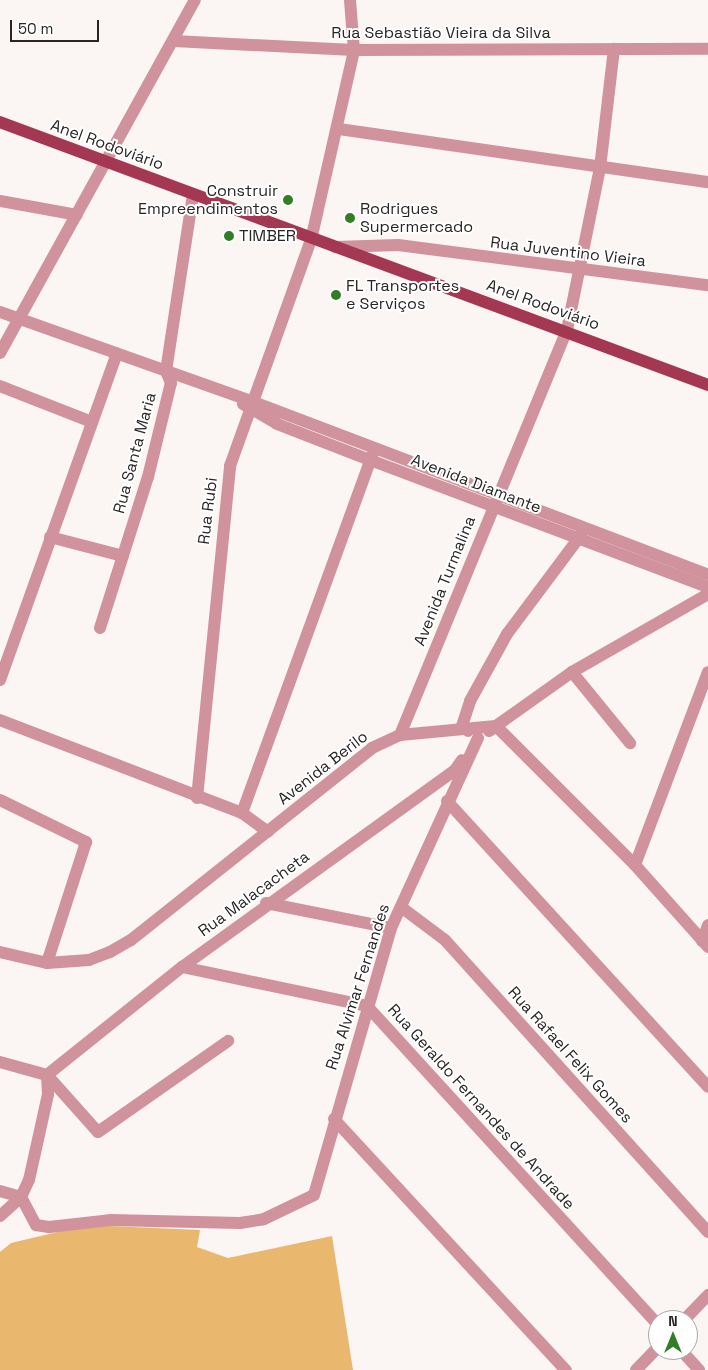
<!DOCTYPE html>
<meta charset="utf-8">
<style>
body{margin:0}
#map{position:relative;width:708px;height:1370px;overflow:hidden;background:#fbf5f4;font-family:"Space Grotesk",sans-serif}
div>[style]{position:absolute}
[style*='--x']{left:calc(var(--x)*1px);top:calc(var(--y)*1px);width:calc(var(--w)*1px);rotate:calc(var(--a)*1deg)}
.forest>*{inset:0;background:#eab76e}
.minor>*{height:12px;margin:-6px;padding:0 6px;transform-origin:6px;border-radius:6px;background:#d0929c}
.major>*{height:12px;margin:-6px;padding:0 6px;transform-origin:6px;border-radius:6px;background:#a43852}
.dots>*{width:14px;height:14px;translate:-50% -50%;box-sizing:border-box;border:2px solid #fff;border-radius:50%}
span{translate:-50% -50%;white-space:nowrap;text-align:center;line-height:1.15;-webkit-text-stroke:4px #fff;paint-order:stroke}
.street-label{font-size:16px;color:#282625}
.poi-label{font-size:16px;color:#282625}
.right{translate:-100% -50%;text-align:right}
.left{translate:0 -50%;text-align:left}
.north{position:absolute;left:648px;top:1310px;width:50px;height:50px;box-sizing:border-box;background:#fff;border:1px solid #a9a8a8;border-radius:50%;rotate:0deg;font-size:14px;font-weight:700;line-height:20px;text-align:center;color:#282625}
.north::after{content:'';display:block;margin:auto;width:18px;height:22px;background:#317e27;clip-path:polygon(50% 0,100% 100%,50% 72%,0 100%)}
.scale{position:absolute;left:10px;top:20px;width:89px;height:22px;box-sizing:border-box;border:2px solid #282625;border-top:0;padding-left:6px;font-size:15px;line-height:18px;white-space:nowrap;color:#282625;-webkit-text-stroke:4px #fff;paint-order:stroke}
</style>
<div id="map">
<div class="forest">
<div style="clip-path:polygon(87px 1225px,200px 1230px,197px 1247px,228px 1258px,332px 1236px,353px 1370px,0 1370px,0 1252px,11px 1243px)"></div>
</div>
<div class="minor">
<div style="--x:174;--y:41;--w:180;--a:2.9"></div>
<div style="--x:354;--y:50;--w:354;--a:-0.2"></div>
<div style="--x:339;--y:129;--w:373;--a:8.2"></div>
<div style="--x:0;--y:201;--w:78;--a:10.3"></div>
<div style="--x:335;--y:247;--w:63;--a:-1.8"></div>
<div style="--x:398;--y:245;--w:313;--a:7.4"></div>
<div style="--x:0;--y:312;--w:266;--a:19.5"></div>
<div style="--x:251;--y:401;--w:489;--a:20.8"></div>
<div style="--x:0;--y:353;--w:403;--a:-61.1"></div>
<div style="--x:0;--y:386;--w:99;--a:21.4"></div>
<div style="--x:243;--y:404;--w:39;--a:30"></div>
<div style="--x:277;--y:424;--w:100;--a:21.2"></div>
<div style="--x:370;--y:460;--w:361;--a:20.6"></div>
<div style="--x:50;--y:537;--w:75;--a:14.6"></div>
<div style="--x:100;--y:628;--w:158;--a:-72.4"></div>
<div style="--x:148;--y:477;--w:97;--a:-76.3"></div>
<div style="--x:171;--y:383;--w:13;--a:-113"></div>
<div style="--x:166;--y:371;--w:179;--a:-81.3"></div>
<div style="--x:572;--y:672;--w:92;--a:50.8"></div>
<div style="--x:0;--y:680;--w:347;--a:-70.3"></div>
<div style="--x:0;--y:720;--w:259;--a:21"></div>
<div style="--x:242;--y:813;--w:32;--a:36"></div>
<div style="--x:468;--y:731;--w:8;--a:-140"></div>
<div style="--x:462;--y:726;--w:26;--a:-72"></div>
<div style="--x:470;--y:701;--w:77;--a:-61.1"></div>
<div style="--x:507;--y:634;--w:124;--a:-53.2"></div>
<div style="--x:489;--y:731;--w:102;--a:-35.4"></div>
<div style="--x:572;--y:672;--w:157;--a:-29.8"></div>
<div style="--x:400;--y:735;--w:438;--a:-67.6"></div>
<div style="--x:567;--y:330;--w:165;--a:-78.5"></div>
<div style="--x:600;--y:168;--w:120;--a:-83.3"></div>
<div style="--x:197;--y:798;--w:334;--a:-84.3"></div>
<div style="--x:230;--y:466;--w:240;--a:-70.3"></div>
<div style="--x:311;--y:240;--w:195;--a:-77.2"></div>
<div style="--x:354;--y:50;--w:50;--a:-94.6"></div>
<div style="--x:0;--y:800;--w:96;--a:26"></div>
<div style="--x:86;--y:842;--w:127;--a:107.9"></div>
<div style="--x:447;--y:801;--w:387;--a:47.6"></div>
<div style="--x:242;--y:813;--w:382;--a:-70"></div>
<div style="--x:635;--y:865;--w:206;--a:-69.3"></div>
<div style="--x:266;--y:903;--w:127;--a:11.3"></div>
<div style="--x:401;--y:907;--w:55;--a:36.9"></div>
<div style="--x:445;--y:940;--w:393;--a:48"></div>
<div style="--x:702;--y:941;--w:17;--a:-69"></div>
<div style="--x:0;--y:952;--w:48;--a:13.2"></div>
<div style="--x:47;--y:963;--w:42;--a:-4.1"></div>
<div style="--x:89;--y:960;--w:22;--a:-21"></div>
<div style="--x:110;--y:952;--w:24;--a:-30"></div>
<div style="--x:131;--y:940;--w:308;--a:-38.5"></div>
<div style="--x:372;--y:748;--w:31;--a:-25"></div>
<div style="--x:400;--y:735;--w:96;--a:-5.4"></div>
<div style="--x:496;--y:726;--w:197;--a:45"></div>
<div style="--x:635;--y:865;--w:110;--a:48.3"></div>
<div style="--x:182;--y:967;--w:189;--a:11.9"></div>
<div style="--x:367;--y:1006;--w:432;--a:47.6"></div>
<div style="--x:0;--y:1062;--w:49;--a:15.5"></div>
<div style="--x:47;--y:1075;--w:76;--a:48.2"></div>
<div style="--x:98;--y:1132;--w:159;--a:-35"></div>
<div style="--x:47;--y:1075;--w:173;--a:-38.7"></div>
<div style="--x:182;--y:967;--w:337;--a:-35.8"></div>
<div style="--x:455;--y:770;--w:12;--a:-55"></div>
<div style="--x:334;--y:1119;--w:342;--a:47.3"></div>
<div style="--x:0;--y:1191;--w:22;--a:16"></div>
<div style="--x:21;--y:1197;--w:32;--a:62"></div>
<div style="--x:36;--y:1225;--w:13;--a:9"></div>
<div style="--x:49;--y:1227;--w:61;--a:-6.5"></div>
<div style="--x:110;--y:1220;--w:130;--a:1.3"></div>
<div style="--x:240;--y:1223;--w:24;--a:-9"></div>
<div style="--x:264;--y:1219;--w:55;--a:-25.6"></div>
<div style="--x:314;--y:1195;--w:278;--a:-73.9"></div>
<div style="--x:391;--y:928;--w:209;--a:-65.4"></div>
<div style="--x:0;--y:1216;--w:28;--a:-42"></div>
<div style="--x:21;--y:1197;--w:19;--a:-65"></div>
<div style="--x:29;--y:1180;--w:88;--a:-77.5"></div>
<div style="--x:48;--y:1094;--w:19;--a:-93"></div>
<div style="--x:684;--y:1320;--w:35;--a:-46"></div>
<div style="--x:681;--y:1350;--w:27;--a:48"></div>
<div style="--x:636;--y:1370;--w:32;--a:-46"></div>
</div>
<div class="major">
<div style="--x:0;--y:122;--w:755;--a:20.38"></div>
</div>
<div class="dots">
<div style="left:288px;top:200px;background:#317e27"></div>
<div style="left:350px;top:218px;background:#317e27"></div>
<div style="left:229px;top:236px;background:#317e27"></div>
<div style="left:336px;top:295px;background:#317e27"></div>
</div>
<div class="street-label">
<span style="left:441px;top:33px">Rua Sebastião Vieira da Silva</span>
<span style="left:107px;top:145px;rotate:20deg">Anel Rodoviário</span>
<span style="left:568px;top:252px;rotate:7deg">Rua Juventino Vieira</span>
<span style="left:543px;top:305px;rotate:20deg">Anel Rodoviário</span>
<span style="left:135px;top:453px;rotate:-75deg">Rua Santa Maria</span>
<span style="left:476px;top:484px;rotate:21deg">Avenida Diamante</span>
<span style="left:208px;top:511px;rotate:-83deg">Rua Rubi</span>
<span style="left:445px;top:581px;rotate:-68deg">Avenida Turmalina</span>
<span style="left:323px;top:768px;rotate:-38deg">Avenida Berilo</span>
<span style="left:254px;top:894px;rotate:-36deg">Rua Malacacheta</span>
<span style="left:358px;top:987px;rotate:-72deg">Rua Alvimar Fernandes</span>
<span style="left:570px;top:1055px;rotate:48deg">Rua Rafael Felix Gomes</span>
<span style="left:481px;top:1107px;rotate:48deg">Rua Geraldo Fernandes de Andrade</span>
</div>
<div class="poi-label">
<span class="right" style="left:278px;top:200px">Construir<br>Empreendimentos</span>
<span class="left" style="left:360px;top:218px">Rodrigues<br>Supermercado</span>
<span class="left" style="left:239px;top:236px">TIMBER</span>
<span class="left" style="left:346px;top:295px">FL Transportes<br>e Serviços</span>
</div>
<div class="north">N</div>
<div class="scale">50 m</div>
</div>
